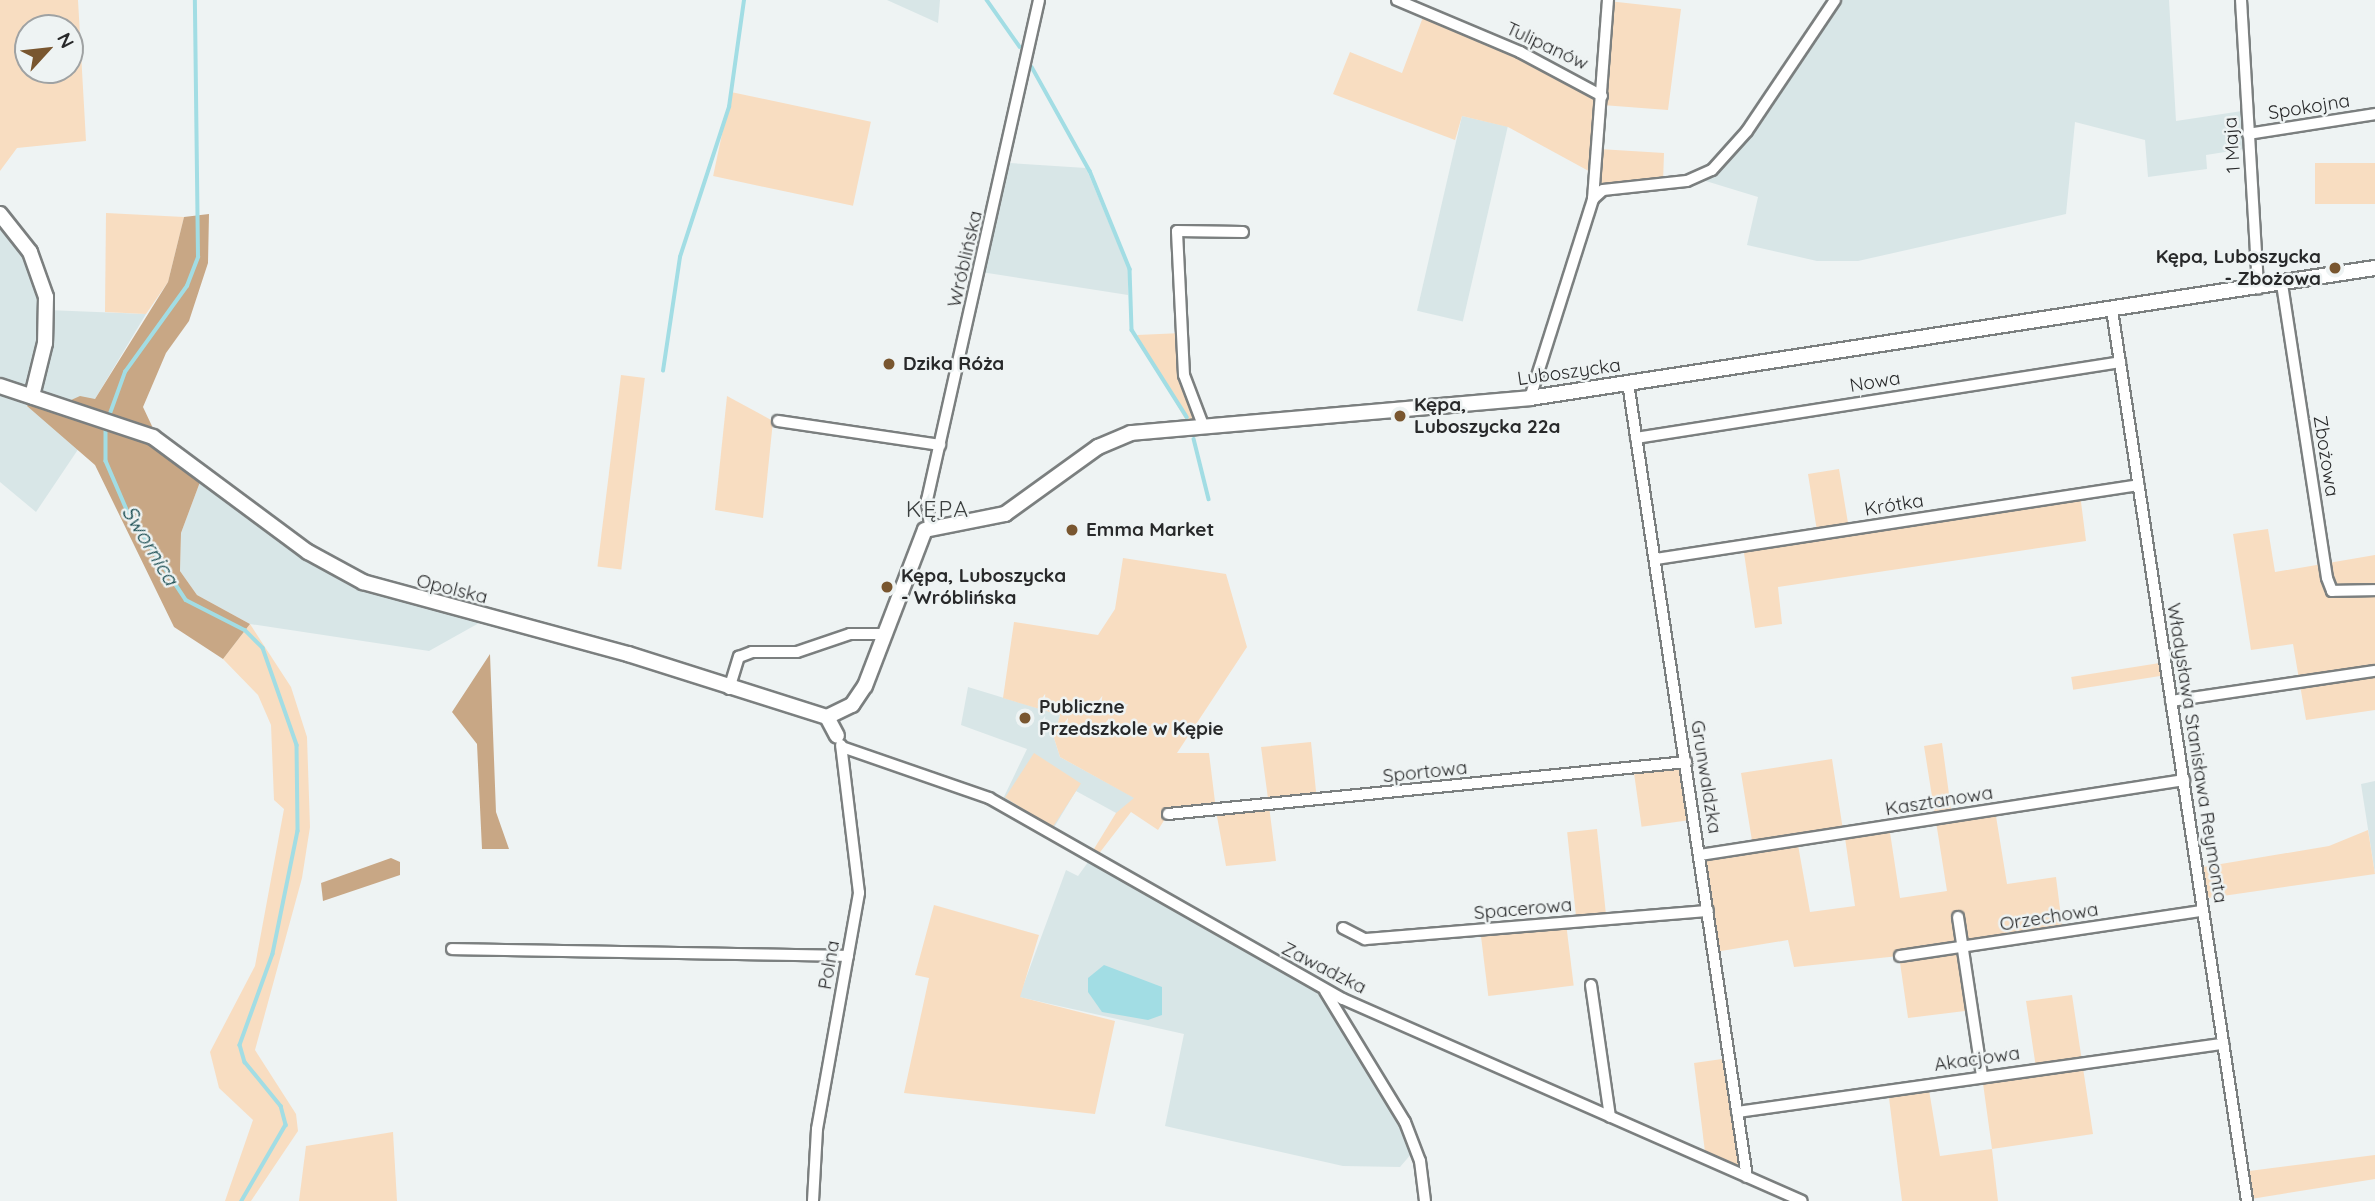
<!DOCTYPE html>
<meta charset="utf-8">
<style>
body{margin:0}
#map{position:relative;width:2375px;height:1201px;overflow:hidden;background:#eef3f3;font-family:Quicksand,sans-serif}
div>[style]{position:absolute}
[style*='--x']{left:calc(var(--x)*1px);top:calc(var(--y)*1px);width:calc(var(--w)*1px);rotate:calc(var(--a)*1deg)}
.built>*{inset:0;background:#d8e6e7;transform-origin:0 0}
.green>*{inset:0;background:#f8ddc1;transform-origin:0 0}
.forest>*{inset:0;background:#c8a785}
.water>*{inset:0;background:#a2dde4}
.stream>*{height:3.5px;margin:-1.75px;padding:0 1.75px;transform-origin:1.75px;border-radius:1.75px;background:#a2dde4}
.roads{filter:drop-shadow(2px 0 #7b7f7f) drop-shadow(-2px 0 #7b7f7f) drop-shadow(0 2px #7b7f7f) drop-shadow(0 -2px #7b7f7f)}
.minor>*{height:10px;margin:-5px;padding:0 5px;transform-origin:5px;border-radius:5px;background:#fff}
.tertiary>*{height:14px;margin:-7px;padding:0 7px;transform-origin:7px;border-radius:7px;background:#fff}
.dots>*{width:19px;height:19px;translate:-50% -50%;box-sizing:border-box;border:4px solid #eef3f3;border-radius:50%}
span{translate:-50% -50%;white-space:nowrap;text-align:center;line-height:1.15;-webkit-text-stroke:5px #eef3f3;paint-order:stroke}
.street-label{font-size:19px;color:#28292a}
.poi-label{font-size:19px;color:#28292a;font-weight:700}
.right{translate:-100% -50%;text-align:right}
.left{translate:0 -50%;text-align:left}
.water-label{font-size:21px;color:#14484d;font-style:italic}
.quarter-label{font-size:23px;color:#3b3f3f;letter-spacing:2px}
.north{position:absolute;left:14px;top:14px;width:70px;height:70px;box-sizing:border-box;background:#eef3f3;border:2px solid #9fa2a3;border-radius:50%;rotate:63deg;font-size:19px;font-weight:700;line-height:28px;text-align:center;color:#28292a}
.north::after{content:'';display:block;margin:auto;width:24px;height:32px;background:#79562f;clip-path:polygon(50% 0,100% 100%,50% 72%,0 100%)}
</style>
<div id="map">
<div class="built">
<div style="clip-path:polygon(887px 0,940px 0,938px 23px)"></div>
<div style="clip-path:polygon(1835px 0,2169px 0,2176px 121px,2242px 111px,2244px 149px,2206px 155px,2207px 169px,2148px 177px,2145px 140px,2075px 122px,2066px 214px,1858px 261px,1817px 261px,1747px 245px,1758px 197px,1696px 178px,1721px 163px)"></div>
<div style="left:1462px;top:116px;width:47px;height:200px;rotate:13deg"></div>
<div style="clip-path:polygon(1010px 163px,1086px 168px,1128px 268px,1128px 295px,981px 272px)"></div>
<div style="clip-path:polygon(0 214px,13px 227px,47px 310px,146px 314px,95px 399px,27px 406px,79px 448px,36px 512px,0 482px)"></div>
<div style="clip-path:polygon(203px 474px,331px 568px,488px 618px,429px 651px,250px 624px,197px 595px,180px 571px,181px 533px)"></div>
<div style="clip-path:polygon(968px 687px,1060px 715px,1054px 738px,1060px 757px,1135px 798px,1129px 806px,1118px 814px,1076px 791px,1050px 834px,1000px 805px,1027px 749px,961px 725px)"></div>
<div style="clip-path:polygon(2375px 781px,2375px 874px,2361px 784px)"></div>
<div style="clip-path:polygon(1091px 858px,1324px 990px,1382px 1078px,1412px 1153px,1400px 1167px,1343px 1166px,1165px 1126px,1184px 1034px,1019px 997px,1066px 870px,1078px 876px)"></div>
</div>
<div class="green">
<div style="clip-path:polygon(evenodd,0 0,78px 0,86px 141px,17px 148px,0 171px,0 0,70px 28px,70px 70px,28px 70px,28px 28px,70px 28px)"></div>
<div style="clip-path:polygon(1608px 1px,1681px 9px,1668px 110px,1602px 105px,1599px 149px,1664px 153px,1663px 183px,1598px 193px,1596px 175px,1508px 127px,1462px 116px,1455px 140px,1333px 94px,1350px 52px,1402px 73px,1423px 17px,1602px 95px)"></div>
<div style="left:731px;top:92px;width:143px;height:86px;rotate:12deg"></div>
<div style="left:2375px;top:163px;width:41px;height:60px;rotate:90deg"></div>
<div style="clip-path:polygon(106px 213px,184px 217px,168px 282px,146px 314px,105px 312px)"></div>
<div style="clip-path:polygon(1182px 333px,1184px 375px,1203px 425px,1189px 426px,1137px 335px)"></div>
<div style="left:621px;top:375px;width:24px;height:193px;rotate:7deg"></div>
<div style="clip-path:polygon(727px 396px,773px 421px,763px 518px,715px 510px)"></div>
<div style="clip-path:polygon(1839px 469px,1849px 529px,2080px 494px,2086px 541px,1778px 587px,1782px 624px,1755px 628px,1743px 546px,1817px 531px,1808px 474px)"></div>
<div style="clip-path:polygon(2268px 529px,2275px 572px,2375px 555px,2375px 710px,2306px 720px,2293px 644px,2251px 650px,2233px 534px)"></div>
<div style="clip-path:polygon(1123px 558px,1226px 574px,1247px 647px,1177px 753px,1209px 753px,1216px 810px,1269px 806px,1261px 747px,1311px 742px,1317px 801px,1269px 806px,1276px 861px,1226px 866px,1216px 811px,1168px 814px,1158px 830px,1131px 812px,1094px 860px,1089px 857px,1116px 813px,1134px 798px,1060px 757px,1054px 738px,1060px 715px,1003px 698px,1014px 622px,1098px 635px,1115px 609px)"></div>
<div style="clip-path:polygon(250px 624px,291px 687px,307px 737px,310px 827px,302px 878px,255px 1050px,296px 1114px,298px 1131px,251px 1201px,225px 1201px,253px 1120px,219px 1088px,210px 1052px,255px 966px,284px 809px,274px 800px,271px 725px,258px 695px,223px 659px)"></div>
<div style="left:2166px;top:662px;width:13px;height:96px;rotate:81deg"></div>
<div style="clip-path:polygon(1942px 743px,1952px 816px,1995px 810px,2007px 884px,2056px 877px,2063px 933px,1965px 948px,1973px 1010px,1908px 1018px,1899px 956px,1794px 967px,1788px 940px,1715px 952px,1700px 855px,1753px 847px,1741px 773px,1832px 759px,1843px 830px,1798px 845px,1810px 912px,1855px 906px,1845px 838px,1889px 826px,1900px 898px,1947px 891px,1924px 746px)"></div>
<div style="left:1034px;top:753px;width:56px;height:53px;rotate:33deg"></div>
<div style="left:1686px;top:762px;width:58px;height:53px;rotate:82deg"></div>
<div style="left:1597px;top:829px;width:91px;height:30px;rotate:84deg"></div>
<div style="clip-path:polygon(2368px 830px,2375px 874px,2209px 898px,2197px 868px,2329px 846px)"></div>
<div style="clip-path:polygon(934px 905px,1039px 935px,1020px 997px,1115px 1021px,1095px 1114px,904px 1093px,929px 978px,915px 975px)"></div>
<div style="left:1566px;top:923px;width:63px;height:86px;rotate:83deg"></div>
<div style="clip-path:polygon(2072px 995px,2093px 1134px,1992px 1149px,1998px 1201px,1902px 1201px,1888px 1090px,1928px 1084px,1940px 1156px,1992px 1149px,1982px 1076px,2036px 1068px,2026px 1001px)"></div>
<div style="clip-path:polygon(1729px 1058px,1747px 1177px,1706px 1160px,1694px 1063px)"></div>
<div style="clip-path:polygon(393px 1132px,397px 1201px,299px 1201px,306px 1146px)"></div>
<div style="clip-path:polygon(2375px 1155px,2375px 1179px,2251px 1199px,2249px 1171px)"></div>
</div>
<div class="forest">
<div style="clip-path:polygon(209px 214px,208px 263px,189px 321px,166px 353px,143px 407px,159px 441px,203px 474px,181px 533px,180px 571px,197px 595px,250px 624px,223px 659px,174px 627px,95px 465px,27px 406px,32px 396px,60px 405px,80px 396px,95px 399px,168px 282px,184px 217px)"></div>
<div style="clip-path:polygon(490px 654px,496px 812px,509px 849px,482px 849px,477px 744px,452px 712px)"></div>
<div style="clip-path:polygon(391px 858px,400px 862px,400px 875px,323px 901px,321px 883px)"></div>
</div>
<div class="water">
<div style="clip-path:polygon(1104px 965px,1162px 987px,1162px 1015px,1148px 1020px,1102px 1012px,1088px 992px,1088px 978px)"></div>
</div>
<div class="stream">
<div style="--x:987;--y:0;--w:57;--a:54.9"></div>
<div style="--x:1032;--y:67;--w:119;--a:60.9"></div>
<div style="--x:1090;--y:171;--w:106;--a:67.8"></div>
<div style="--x:1130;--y:269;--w:61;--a:88.1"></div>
<div style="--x:1132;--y:330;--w:103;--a:57.7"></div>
<div style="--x:663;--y:371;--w:115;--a:-81.5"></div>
<div style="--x:680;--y:257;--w:158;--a:-71.9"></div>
<div style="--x:729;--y:107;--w:108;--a:-82"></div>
<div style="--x:108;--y:419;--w:50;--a:-70.1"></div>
<div style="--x:125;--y:372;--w:106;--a:-54.2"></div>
<div style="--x:187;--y:286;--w:31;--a:-69"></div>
<div style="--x:198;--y:257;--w:257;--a:-90.7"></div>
<div style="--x:106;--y:426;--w:35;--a:90"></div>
<div style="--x:106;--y:461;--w:56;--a:66.7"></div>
<div style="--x:128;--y:512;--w:105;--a:56.6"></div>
<div style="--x:186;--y:600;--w:66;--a:27"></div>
<div style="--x:245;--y:630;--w:25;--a:45"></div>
<div style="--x:263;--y:648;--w:103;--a:70.7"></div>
<div style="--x:297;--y:745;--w:86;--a:89.3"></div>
<div style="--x:298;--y:831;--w:126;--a:101.5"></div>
<div style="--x:273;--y:954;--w:97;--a:109.9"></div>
<div style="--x:240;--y:1045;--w:18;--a:74"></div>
<div style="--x:245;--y:1062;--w:57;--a:50.7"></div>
<div style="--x:281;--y:1106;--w:20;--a:75"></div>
<div style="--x:286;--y:1125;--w:88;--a:120.1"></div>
<div style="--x:1194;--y:439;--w:62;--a:76"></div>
</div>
<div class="roads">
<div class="minor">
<div style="--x:1397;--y:0;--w:134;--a:22.9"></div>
<div style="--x:1520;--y:52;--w:93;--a:28.2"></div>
<div style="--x:2241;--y:0;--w:289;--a:86.6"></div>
<div style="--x:2248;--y:134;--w:129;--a:-8.9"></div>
<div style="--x:1593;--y:199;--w:13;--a:-42"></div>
<div style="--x:1603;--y:190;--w:84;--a:-6.1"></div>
<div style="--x:1687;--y:181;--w:27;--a:-24"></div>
<div style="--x:1712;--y:170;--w:52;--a:-48.1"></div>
<div style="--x:1747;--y:131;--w:158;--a:-56.1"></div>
<div style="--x:2282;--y:284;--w:297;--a:81.3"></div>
<div style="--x:2327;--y:578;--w:14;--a:69"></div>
<div style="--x:2332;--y:591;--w:43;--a:-1.3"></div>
<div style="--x:2112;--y:310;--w:901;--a:81.38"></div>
<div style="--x:1628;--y:383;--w:803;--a:81.48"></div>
<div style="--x:1530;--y:398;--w:209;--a:-72.4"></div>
<div style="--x:1593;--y:199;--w:200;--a:-85.7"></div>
<div style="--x:778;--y:421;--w:164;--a:8.4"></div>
<div style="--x:1203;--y:425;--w:53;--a:-110.8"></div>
<div style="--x:1184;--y:375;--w:144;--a:-92.8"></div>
<div style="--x:1177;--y:231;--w:66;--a:0.9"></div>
<div style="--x:1636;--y:438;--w:490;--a:-8.9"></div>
<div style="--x:930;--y:526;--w:26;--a:-97"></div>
<div style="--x:927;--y:500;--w:512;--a:-77.37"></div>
<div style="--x:1656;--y:559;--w:488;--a:-8.7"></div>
<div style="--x:729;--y:689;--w:34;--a:-73"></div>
<div style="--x:739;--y:657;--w:14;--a:-21"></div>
<div style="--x:752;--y:652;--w:45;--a:0"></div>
<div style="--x:797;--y:652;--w:56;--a:-18.8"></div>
<div style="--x:850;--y:634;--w:35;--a:0"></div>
<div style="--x:2171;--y:701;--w:206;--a:-8.4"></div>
<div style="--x:842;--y:747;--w:156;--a:19.1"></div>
<div style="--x:989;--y:798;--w:407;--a:29.6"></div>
<div style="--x:1343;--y:999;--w:501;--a:23.75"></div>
<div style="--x:1168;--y:814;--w:521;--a:-5.73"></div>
<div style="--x:1700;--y:855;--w:490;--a:-8.8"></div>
<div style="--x:1958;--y:917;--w:161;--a:81.4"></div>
<div style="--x:1343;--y:928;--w:25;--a:27"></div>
<div style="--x:1365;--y:939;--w:344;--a:-4.7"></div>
<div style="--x:452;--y:949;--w:396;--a:1"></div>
<div style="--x:1900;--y:956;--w:305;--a:-8.5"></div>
<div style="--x:1591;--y:985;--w:133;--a:81.8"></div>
<div style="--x:1325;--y:991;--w:153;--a:58.6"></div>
<div style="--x:1405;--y:1122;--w:42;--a:69"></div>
<div style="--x:1420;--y:1161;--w:40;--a:82.9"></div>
<div style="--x:1737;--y:1112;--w:491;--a:-8"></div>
<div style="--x:813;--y:1201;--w:72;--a:-86.8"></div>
<div style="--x:817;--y:1129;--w:240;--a:-79.9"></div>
<div style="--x:859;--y:893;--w:149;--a:-96.9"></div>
</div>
<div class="tertiary">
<div style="--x:0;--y:214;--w:48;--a:51.7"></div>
<div style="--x:30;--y:252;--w:48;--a:70.4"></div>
<div style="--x:46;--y:297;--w:46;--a:91.2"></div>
<div style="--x:45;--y:343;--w:55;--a:103.8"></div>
<div style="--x:0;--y:386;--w:161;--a:18.4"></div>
<div style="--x:153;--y:437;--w:193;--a:36.6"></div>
<div style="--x:308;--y:552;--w:63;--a:28.6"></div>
<div style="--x:363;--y:582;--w:275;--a:15.2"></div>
<div style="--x:628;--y:654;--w:209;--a:17.6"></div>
<div style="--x:827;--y:717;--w:28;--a:-26"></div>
<div style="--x:852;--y:705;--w:23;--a:-56"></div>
<div style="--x:865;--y:686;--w:167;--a:-69"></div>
<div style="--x:925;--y:530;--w:82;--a:-11.3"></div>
<div style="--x:1005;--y:514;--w:115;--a:-35.8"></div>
<div style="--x:1098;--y:447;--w:36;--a:-23"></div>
<div style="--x:1131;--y:433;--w:401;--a:-5"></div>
<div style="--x:1530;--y:398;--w:855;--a:-8.75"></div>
<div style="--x:827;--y:717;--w:21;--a:62"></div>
</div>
</div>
<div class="dots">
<div style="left:2335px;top:268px;background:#79562f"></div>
<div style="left:889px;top:364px;background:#79562f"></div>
<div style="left:1400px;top:416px;background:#79562f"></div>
<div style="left:1072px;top:530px;background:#79562f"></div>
<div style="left:887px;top:587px;background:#79562f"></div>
<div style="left:1025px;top:718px;background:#79562f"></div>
</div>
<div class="street-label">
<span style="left:1547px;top:46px;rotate:25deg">Tulipanów</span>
<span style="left:2309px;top:107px;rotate:-9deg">Spokojna</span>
<span style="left:2232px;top:145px;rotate:-94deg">1 Maja</span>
<span style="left:965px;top:259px;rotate:-77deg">Wróblińska</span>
<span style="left:1569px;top:372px;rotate:-8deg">Luboszycka</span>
<span style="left:1875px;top:382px;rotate:-9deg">Nowa</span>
<span style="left:2326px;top:456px;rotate:81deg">Zbożowa</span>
<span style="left:1894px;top:505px;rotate:-9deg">Krótka</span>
<span style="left:452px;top:589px;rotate:14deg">Opolska</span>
<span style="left:2197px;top:753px;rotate:81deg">Władysława Stanisława Reymonta</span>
<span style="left:1425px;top:772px;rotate:-6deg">Sportowa</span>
<span style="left:1706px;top:777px;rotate:81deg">Grunwaldzka</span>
<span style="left:1939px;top:801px;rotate:-9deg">Kasztanowa</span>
<span style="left:1523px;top:909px;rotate:-5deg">Spacerowa</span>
<span style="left:2049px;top:917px;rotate:-9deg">Orzechowa</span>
<span style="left:829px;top:965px;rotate:-80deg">Polna</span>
<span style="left:1324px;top:968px;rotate:27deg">Zawadzka</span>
<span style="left:1977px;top:1059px;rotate:-8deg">Akacjowa</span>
</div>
<div class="poi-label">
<span class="right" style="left:2321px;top:268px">Kępa, Luboszycka<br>- Zbożowa</span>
<span class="left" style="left:903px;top:364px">Dzika Róża</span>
<span class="left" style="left:1414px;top:416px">Kępa,<br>Luboszycka 22a</span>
<span class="left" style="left:1086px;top:530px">Emma Market</span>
<span class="left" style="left:901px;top:587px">Kępa, Luboszycka<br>- Wróblińska</span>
<span class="left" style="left:1039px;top:718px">Publiczne<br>Przedszkole w Kępie</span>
</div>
<div class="water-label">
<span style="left:151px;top:545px;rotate:59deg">Swornica</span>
</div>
<div class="quarter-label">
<span style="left:938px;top:509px">KĘPA</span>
</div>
<div class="north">N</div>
</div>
